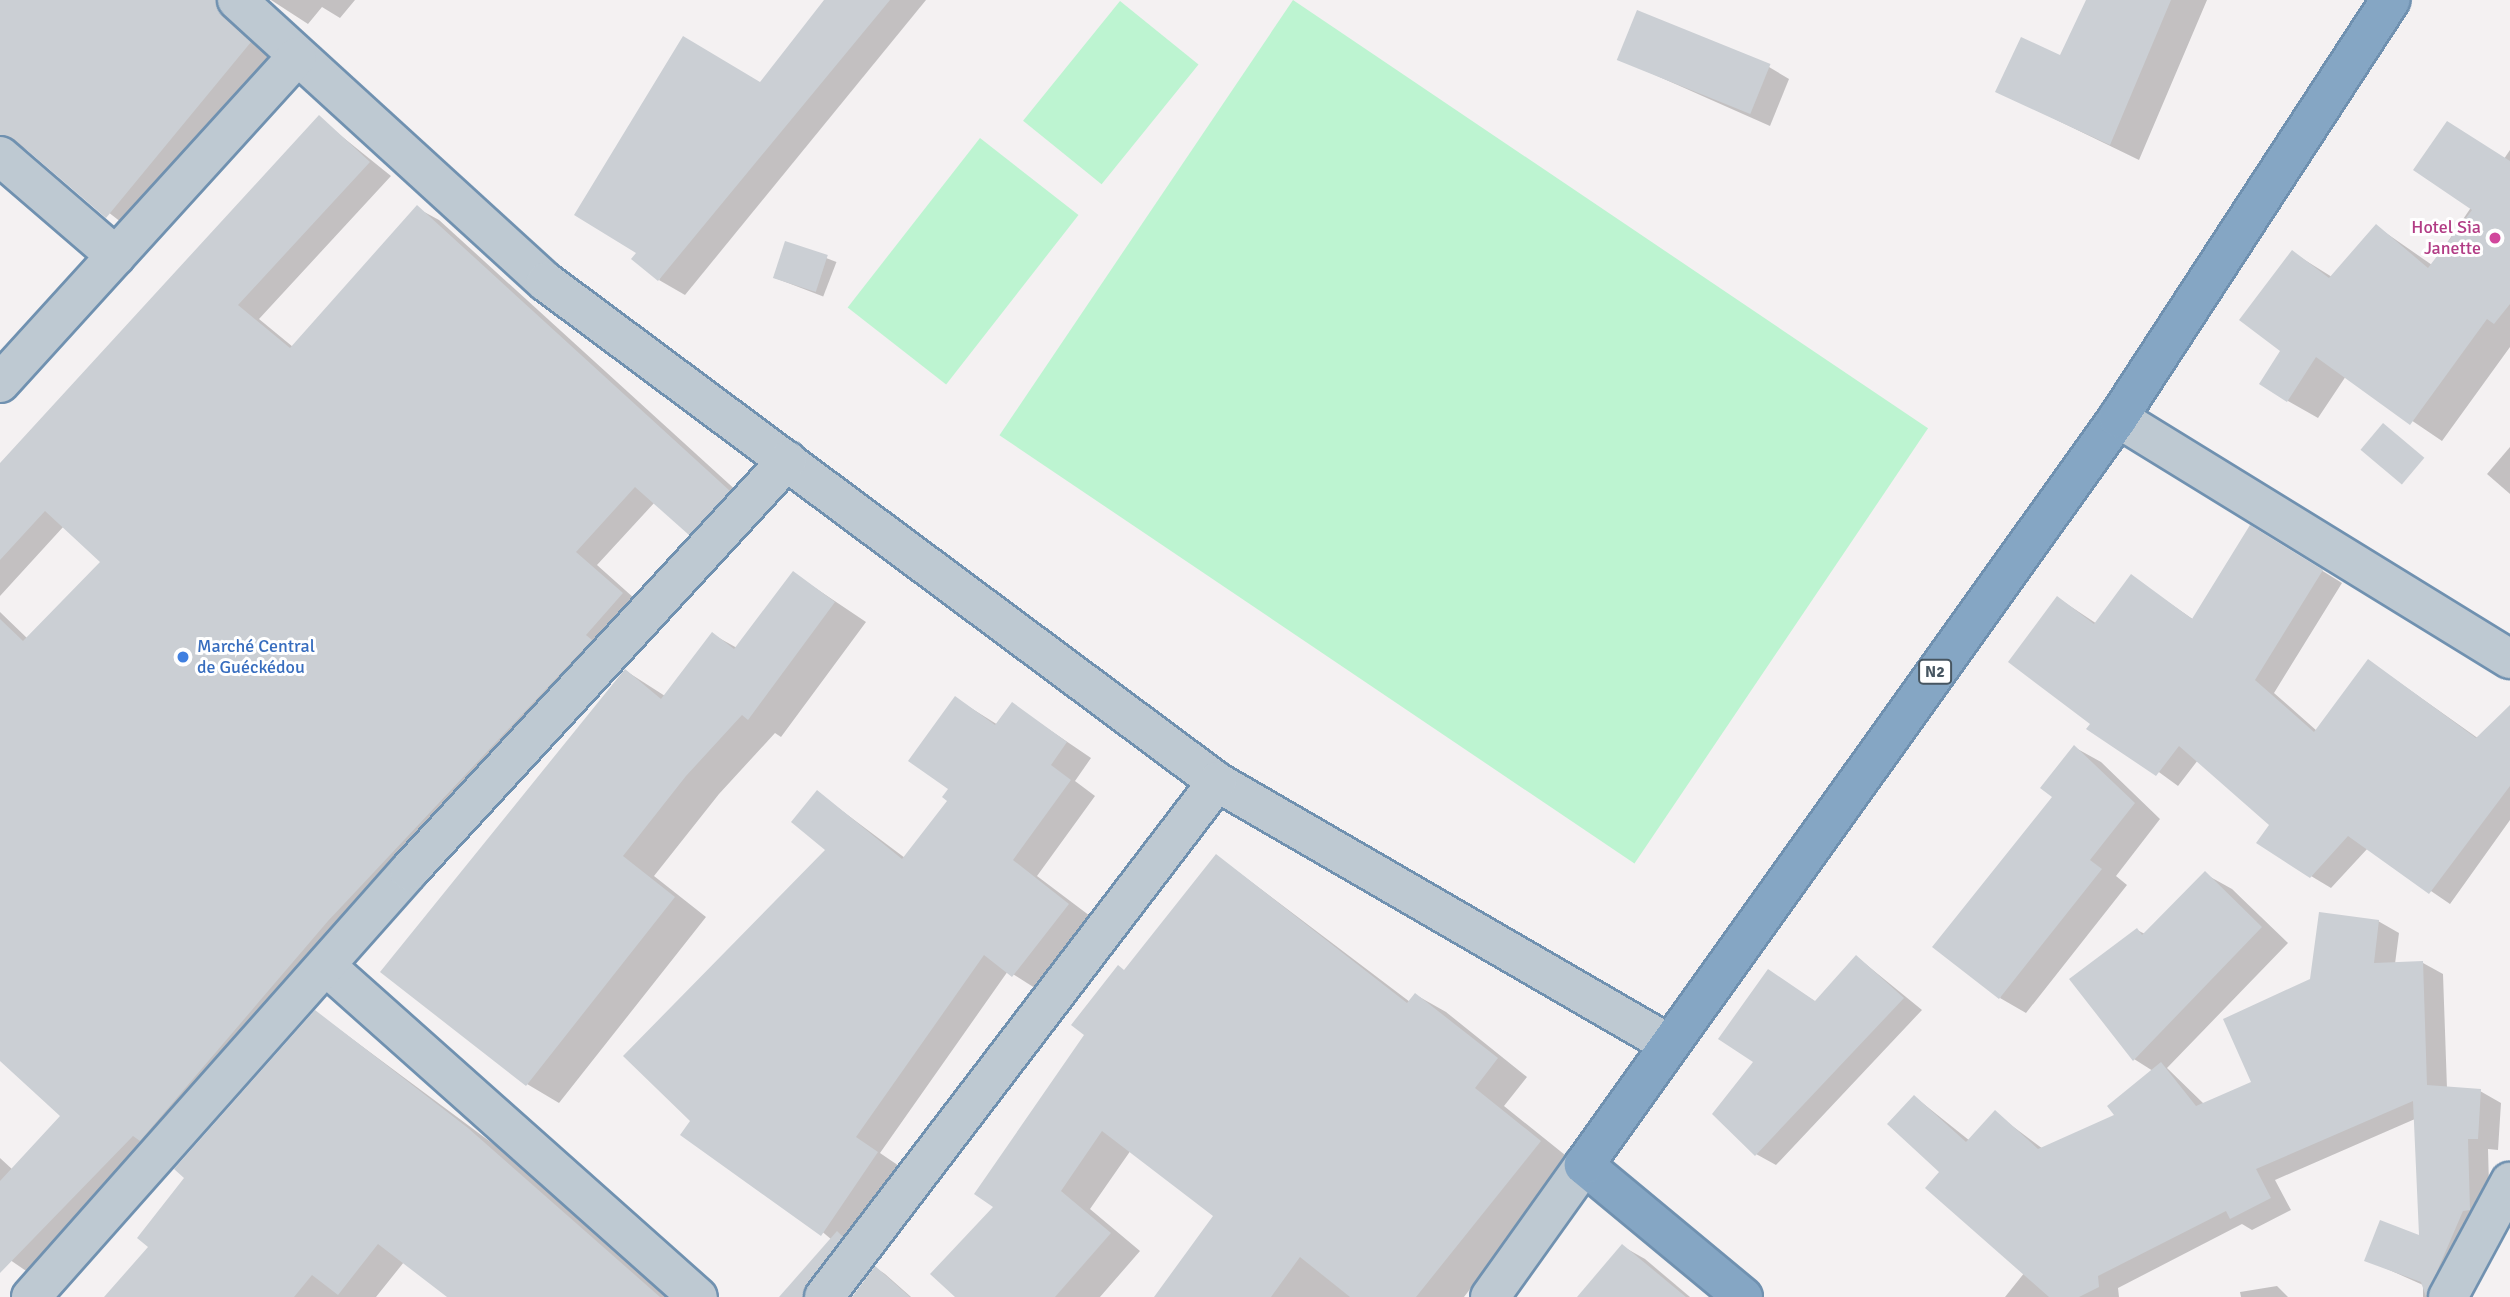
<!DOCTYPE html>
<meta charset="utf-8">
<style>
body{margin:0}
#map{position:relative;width:2510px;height:1297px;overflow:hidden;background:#f4f1f2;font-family:Signika,sans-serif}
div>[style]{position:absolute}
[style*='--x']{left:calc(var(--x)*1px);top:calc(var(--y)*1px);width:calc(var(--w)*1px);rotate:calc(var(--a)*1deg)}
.green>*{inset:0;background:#bdf4d1;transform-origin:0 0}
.shadow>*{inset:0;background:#0003;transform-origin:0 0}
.building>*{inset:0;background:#cbcfd4;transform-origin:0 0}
.roads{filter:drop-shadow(2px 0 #7091b0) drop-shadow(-2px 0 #7091b0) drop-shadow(0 2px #7091b0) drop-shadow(0 -2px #7091b0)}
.minor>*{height:38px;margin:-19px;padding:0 19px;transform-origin:19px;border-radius:19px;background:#bec9d2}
.highway>*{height:38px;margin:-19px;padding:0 19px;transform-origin:19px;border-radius:19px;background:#85a6c4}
.dots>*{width:19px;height:19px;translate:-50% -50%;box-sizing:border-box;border:4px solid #fff;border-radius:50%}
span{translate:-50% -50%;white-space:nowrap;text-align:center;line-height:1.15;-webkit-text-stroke:6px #fff;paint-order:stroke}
.shield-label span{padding:2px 5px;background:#fff;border:2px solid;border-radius:5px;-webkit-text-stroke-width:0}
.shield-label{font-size:16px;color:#475661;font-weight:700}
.hotel-label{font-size:18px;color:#b23c85}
.right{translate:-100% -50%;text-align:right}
.shop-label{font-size:18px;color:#366cbe}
.left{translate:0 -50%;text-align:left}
</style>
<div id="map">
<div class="green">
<div style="left:1293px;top:0;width:766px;height:525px;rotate:34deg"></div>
<div style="left:1120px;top:1px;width:101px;height:154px;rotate:39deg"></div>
<div style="left:980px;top:138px;width:125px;height:215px;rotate:38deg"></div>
</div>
<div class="shadow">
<div style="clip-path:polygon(0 0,252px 0,279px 60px,135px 233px,31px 152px,0 135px)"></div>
<div style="clip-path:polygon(271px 0,355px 0,340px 18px,322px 7px,308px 24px)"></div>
<div style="clip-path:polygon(826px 0,926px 0,685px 295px,659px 280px,761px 84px)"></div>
<div style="clip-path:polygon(2088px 0,2207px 0,2139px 160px,1997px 91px,2061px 57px)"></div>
<div style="clip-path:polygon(1619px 59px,1769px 67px,1789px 79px,1770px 126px)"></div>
<div style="clip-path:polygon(319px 118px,391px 176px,259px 319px,293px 347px,417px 208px,439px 220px,751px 504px,712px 546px,655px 502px,597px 565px,644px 607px,32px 1275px,0 1253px,0 1158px,13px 1170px,62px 1116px,0 1057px,0 612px,28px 639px,103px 562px,64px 526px,0 596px,0 464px)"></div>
<div style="clip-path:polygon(2510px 150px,2510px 347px,2442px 441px,2346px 376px,2318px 418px,2288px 401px,2283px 351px,2292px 252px,2332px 277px,2376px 226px,2432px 265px)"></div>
<div style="left:787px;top:243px;width:53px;height:37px;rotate:21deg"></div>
<div style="clip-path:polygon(2510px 447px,2510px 494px,2487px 474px)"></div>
<div style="clip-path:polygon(2271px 539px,2342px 583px,2274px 693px,2317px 731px,2369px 661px,2479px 739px,2510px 707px,2510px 820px,2450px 904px,2368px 848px,2331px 888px,2311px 876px,2271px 825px,2198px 760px,2178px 786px,2093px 724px,2058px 598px,2097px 624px,2132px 577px,2194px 620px)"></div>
<div style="clip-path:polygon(793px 573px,866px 622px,781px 737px,775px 733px,719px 794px,654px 876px,706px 917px,559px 1103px,527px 1084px,626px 671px,665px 696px,712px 634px,737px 648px)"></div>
<div style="clip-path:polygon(955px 698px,998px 725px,1013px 705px,1091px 758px,1075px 781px,1095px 796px,1037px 876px,1094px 919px,1038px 990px,1008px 971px,880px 1153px,902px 1168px,851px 1243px,812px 1276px,832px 1240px,692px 1121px,828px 850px,817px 792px,905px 858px,949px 800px)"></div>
<div style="clip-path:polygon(2074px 747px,2101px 762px,2160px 819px,2116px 876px,2127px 885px,2026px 1013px,2000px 998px)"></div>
<div style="clip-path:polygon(1217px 856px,1410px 1002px,1416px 995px,1446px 1012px,1527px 1077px,1504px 1106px,1570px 1159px,1464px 1297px,1156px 1297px,1215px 1215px,1131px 1150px,1090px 1209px,1140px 1251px,1100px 1297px,958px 1297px,995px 1207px,1086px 1034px,1125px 972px)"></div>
<div style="clip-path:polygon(2205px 874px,2232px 889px,2288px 943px,2167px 1068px,2204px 1104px,2253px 1082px,2312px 980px,2378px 921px,2399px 933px,2395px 964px,2423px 963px,2443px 974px,2447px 1088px,2480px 1091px,2501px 1103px,2498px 1150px,2488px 1149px,2490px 1221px,2450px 1297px,2423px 1297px,2423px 1285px,2367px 1260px,2421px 1237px,2415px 1119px,2275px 1180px,2291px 1210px,2252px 1230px,2242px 1224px,2118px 1288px,2119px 1297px,2005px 1297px,2025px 1272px,1942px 1172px,1915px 1097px,1970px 1141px,1995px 1113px,2043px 1149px,2117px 1116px,2153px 1071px,2134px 1059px,2137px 930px,2145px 934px)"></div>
<div style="clip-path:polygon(1857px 957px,1922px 1010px,1776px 1165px,1756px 1154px,1755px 1062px,1768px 971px,1816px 1002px)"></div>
<div style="clip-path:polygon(316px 1012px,496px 1146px,668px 1297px,448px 1297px,404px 1262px,376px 1297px,106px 1297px,151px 1247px)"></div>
<div style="clip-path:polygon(1622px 1246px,1645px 1259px,1690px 1297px,1580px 1297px)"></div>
<div style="clip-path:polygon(876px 1268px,885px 1274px,911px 1297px,854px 1297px)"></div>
<div style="clip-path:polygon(2277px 1286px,2288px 1297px,2241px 1297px,2240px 1292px)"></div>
</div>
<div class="building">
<div style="clip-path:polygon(0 0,216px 0,222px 16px,251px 42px,106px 218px,14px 139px,0 135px)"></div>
<div style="clip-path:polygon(824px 0,890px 0,658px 281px,631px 259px,636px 253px,574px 215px,683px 36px,760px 82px)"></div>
<div style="clip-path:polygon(2086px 0,2171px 0,2110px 145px,1995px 92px,2021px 37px,2060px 55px)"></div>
<div style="left:1637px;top:10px;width:144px;height:54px;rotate:22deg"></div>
<div style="clip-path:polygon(319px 115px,370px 162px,238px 305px,290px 348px,417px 205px,730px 491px,689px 535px,635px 487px,576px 552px,623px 593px,586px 635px,592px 640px,328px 921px,140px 1141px,133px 1136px,0 1273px,0 1181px,60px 1116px,0 1061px,0 619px,23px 641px,100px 562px,45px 511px,0 560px,0 463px)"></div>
<div style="clip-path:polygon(2447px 121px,2510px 161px,2510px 304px,2494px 324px,2487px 319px,2410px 425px,2316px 357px,2287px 402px,2259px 384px,2280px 351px,2239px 320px,2292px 250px,2329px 278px,2376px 224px,2428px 268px,2472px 210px,2413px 170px)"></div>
<div style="left:785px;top:241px;width:45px;height:39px;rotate:18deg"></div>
<div style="left:2383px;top:423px;width:54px;height:35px;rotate:40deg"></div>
<div style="clip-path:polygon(2250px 525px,2323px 570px,2255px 680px,2314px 732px,2368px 659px,2476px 738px,2510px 705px,2510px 786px,2429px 894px,2348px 836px,2310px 878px,2256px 843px,2269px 825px,2179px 746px,2156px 776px,2086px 729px,2090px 724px,2008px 662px,2057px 596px,2094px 624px,2131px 574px,2192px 619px)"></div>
<div style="clip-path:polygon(793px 571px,835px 602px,748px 720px,742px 715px,686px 776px,623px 856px,675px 897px,526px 1086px,380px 972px,625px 669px,661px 699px,712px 632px,734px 649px)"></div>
<div style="clip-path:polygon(955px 696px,995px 725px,1012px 702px,1067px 742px,1051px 765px,1071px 780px,1013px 860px,1069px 904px,1012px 977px,984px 955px,856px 1137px,878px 1152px,821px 1236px,680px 1135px,690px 1121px,623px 1056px,825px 850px,791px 822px,817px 790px,902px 859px,947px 801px,942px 797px,948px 789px,908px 761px)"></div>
<div style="clip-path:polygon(2074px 745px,2135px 803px,2090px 860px,2102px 869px,1999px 999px,1932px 947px,2052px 797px,2040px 788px)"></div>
<div style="clip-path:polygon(1216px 854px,1407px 1003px,1415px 993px,1498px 1058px,1475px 1088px,1541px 1141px,1416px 1297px,1350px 1297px,1300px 1257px,1271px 1297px,1154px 1297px,1213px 1216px,1102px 1131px,1061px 1191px,1111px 1233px,1055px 1297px,955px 1297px,930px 1274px,993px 1207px,974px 1194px,1084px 1035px,1071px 1025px,1118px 965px,1124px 970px)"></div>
<div style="clip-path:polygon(2205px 871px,2262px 927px,2133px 1061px,2069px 979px,2137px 928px,2142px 935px)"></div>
<div style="clip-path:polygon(2319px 912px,2379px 920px,2374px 963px,2423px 961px,2427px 1085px,2481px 1089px,2478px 1139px,2468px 1139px,2470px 1210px,2463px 1211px,2426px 1297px,2421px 1282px,2364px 1261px,2380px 1220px,2419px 1235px,2413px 1101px,2256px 1169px,2271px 1198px,2230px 1219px,2226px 1211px,2098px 1276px,2099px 1287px,2079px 1297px,2049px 1297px,1925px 1188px,1939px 1172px,1887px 1124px,1914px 1095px,1966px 1142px,1995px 1110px,2038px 1149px,2114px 1115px,2107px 1106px,2161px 1062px,2196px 1106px,2251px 1082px,2223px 1019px,2310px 979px)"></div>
<div style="clip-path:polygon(1856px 955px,1904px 998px,1755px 1156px,1712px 1114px,1753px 1062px,1718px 1039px,1768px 969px,1815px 1001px)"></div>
<div style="clip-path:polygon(315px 1010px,468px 1128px,660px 1297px,447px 1297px,378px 1244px,338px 1295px,312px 1275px,294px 1297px,104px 1297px,148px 1247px,137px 1238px,184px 1178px,174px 1169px)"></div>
<div style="clip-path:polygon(837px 1231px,843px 1237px,803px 1297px,779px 1297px)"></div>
<div style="clip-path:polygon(1622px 1244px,1686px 1297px,1577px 1297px)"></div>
<div style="clip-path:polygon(875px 1266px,910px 1297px,852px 1297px)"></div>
</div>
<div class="roads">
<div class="minor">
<div style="--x:237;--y:0;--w:418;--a:42.4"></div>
<div style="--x:546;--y:282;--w:837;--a:36.69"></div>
<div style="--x:1217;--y:782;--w:520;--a:30.11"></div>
<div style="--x:0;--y:156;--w:153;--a:40.8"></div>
<div style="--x:0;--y:383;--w:441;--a:-47.7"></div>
<div style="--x:2118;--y:418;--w:460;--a:31.6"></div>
<div style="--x:326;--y:966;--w:498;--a:41.7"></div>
<div style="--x:31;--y:1297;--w:570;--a:-48.42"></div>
<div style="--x:409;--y:871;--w:558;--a:-47.33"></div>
<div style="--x:824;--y:1297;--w:648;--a:-52.65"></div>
<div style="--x:1490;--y:1297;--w:162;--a:-54.5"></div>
<div style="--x:2448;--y:1297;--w:131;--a:-61.7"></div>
</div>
<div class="highway">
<div style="--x:1743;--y:1297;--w:207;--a:-140.3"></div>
<div style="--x:1584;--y:1165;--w:918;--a:-54.44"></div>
<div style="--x:2118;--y:418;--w:499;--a:-56.9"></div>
</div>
</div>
<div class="dots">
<div style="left:2495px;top:238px;background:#d1479c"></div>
<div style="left:183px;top:657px;background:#3f7fe0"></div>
</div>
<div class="shield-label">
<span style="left:1935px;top:672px">N2</span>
</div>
<div class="hotel-label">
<span class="right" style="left:2481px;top:238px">Hotel Sia<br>Janette</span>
</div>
<div class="shop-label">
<span class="left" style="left:197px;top:657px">Marché Central<br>de Guéckédou</span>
</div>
</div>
